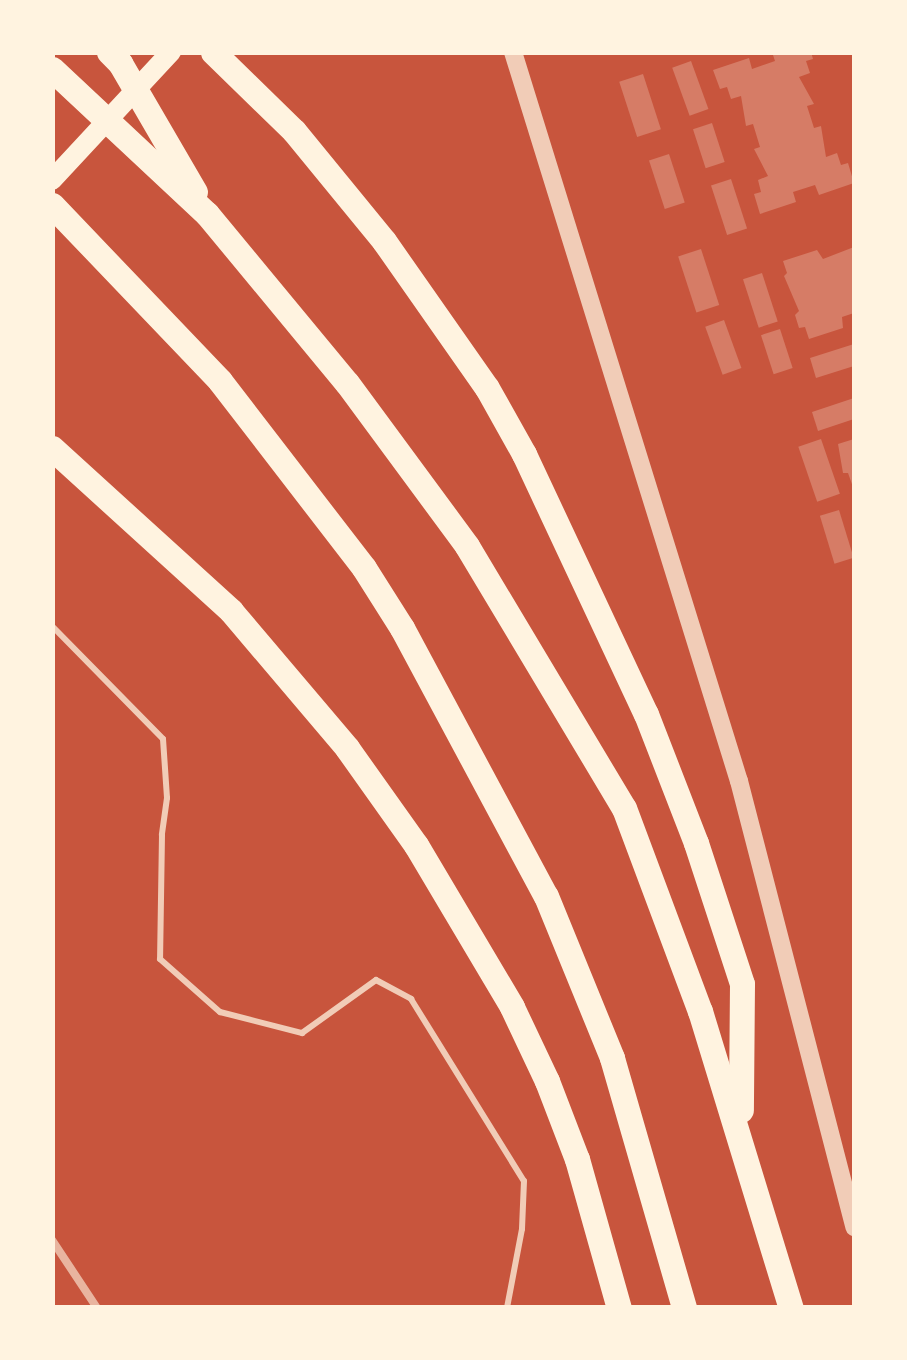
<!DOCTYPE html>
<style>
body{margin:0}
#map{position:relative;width:907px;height:1360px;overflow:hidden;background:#c8553d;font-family:"Varela Round",sans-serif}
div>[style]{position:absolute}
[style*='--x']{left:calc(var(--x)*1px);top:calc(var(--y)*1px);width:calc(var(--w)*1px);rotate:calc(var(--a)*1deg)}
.building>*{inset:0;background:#d67c66;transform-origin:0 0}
.service>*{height:6px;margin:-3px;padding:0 3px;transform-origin:3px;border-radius:3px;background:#f1ccb7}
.tertiary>*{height:18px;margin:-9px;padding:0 9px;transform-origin:9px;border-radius:9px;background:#f1ccb7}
.secondary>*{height:20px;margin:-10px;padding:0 10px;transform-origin:10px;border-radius:10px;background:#fff3e0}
.motorway>*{height:25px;margin:-12.5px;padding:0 12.5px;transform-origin:12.5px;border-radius:12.5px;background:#fff3e0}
.rail>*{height:8px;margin:-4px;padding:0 4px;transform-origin:4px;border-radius:4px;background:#e9b49f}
span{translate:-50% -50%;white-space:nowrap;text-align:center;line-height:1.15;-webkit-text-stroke:8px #fff3e0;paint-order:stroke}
.frame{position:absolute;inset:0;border:55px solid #fff3e0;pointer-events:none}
</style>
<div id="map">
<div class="building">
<div style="clip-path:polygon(772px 52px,811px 52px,813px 59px,806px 61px,810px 73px,799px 77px,814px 104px,807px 106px,814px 128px,821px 126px,826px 157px,837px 153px,841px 165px,848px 163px,854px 183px,819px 195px,815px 185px,793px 192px,796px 202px,760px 214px,754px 194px,761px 192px,758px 180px,768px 176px,754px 149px,760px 147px,753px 124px,746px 126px,741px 96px,731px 99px,727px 87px,720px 89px,713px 70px,749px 58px,752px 69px,775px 61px)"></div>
<div style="left:691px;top:61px;width:51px;height:20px;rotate:70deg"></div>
<div style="left:643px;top:74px;width:58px;height:25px;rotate:72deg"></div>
<div style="left:712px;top:123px;width:41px;height:20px;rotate:72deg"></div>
<div style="left:669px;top:154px;width:51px;height:21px;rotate:72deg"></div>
<div style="left:731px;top:179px;width:52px;height:21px;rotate:72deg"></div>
<div style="clip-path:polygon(854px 247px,854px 313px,842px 317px,843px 328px,809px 339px,805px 327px,799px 328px,795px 315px,799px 311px,784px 276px,787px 273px,783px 261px,817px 250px,823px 259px)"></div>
<div style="left:701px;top:249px;width:59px;height:24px;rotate:72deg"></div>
<div style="left:762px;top:273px;width:51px;height:20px;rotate:72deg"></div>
<div style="left:724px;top:320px;width:51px;height:20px;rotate:70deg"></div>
<div style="left:780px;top:329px;width:41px;height:20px;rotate:72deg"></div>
<div style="clip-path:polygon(854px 344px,854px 366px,816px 378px,810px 358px)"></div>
<div style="clip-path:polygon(854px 398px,854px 419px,818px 431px,812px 412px)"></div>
<div style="left:821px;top:439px;width:58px;height:24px;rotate:71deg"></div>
<div style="clip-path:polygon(854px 439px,854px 490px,848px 473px,843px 473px,838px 444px)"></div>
<div style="left:839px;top:510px;width:50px;height:20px;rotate:73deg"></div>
</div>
<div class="service">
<div style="--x:52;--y:626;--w:158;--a:45.5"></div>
<div style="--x:163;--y:739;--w:59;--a:86.1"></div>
<div style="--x:167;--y:798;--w:37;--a:98"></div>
<div style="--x:162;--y:835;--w:124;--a:90.9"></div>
<div style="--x:160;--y:959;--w:80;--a:41.5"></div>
<div style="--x:220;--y:1012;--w:85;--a:14.4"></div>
<div style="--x:302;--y:1033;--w:91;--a:-35.6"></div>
<div style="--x:376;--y:980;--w:40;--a:28"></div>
<div style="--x:411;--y:999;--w:214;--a:58.2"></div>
<div style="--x:524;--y:1181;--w:48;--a:92.4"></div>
<div style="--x:522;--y:1229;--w:80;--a:100.8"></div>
</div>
<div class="tertiary">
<div style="--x:513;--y:52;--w:763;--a:72.78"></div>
<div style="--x:739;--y:781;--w:461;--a:75.5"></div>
</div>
<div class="secondary">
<div style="--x:52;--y:180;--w:175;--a:-47.1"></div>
</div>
<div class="motorway">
<div style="--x:109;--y:52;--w:16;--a:45"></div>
<div style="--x:120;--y:63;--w:149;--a:59.8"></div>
<div style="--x:213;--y:52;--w:113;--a:44.3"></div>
<div style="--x:294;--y:131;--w:142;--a:50.7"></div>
<div style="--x:384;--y:241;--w:179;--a:55"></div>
<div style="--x:487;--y:388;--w:76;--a:60.7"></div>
<div style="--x:524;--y:454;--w:287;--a:64.9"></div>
<div style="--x:646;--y:714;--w:138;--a:68.8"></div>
<div style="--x:696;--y:843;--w:148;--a:71.9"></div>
<div style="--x:742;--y:984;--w:126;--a:90.5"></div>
<div style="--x:52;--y:69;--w:212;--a:43.1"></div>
<div style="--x:207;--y:214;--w:219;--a:50.4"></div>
<div style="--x:347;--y:383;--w:202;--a:53.6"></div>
<div style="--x:467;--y:546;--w:305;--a:59.1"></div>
<div style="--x:624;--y:808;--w:217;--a:69.5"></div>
<div style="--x:700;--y:1011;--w:311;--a:73"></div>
<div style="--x:52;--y:205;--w:243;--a:46.3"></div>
<div style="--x:220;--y:381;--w:236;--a:52.4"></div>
<div style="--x:364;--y:568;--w:71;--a:57.7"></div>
<div style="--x:402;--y:628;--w:304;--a:61.8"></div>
<div style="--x:546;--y:896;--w:175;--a:67.8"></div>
<div style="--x:612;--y:1058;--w:260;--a:73.9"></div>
<div style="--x:52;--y:448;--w:242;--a:42.3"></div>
<div style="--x:231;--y:611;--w:180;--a:49.7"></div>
<div style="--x:347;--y:748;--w:119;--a:54.6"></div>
<div style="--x:416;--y:845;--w:188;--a:59.3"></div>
<div style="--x:512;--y:1007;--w:82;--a:64.7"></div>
<div style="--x:547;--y:1081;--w:84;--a:69"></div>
<div style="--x:577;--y:1159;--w:155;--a:74.3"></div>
</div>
<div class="rail">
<div style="--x:52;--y:1240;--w:82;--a:56.5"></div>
</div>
<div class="frame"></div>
</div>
